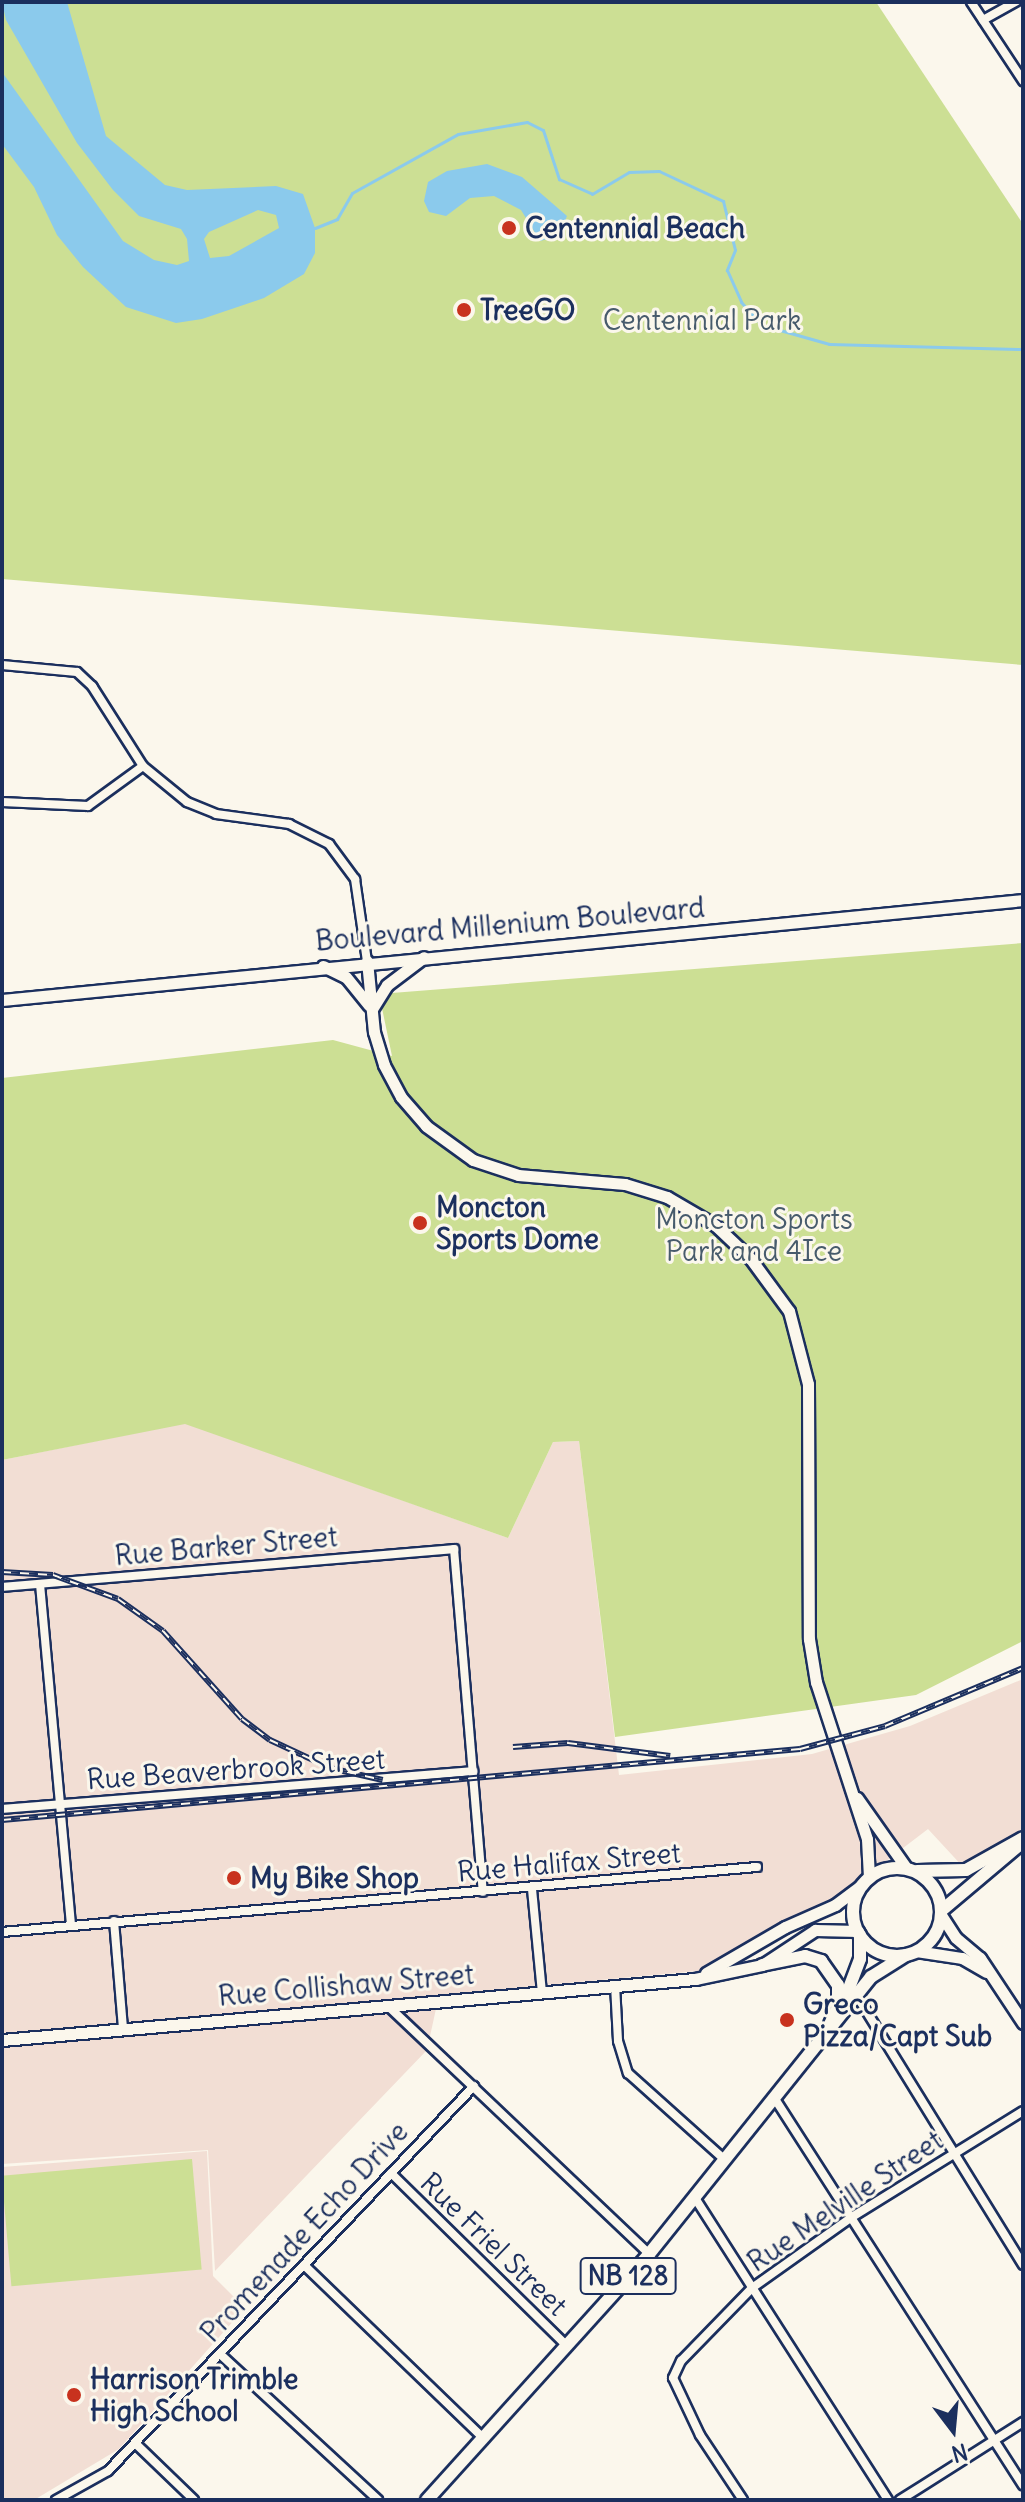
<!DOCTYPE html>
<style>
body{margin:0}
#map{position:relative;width:1025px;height:2502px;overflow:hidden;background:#fbf7ec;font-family:Delius,sans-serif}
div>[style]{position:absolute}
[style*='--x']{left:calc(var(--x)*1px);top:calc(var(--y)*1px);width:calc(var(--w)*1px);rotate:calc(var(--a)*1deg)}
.built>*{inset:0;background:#f2ded4}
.green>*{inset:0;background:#ccdf94;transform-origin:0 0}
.water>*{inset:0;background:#8bcaec}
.stream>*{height:3px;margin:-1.5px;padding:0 1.5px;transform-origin:1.5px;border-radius:1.5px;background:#8bcaec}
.roads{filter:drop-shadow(2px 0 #1b2f5e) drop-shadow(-2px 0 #1b2f5e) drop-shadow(0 2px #1b2f5e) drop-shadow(0 -2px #1b2f5e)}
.street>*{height:8px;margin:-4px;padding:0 4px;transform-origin:4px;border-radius:4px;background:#fbf7ec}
.secondary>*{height:11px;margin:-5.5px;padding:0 5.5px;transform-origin:5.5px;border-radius:5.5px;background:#fbf7ec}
.primary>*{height:12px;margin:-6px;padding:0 6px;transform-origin:6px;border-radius:6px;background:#fbf7ec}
.primary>.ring{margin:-6px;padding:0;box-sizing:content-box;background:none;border:12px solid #fbf7ec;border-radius:50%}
.rail>*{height:6px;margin-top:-3px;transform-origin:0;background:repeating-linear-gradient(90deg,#fbf7ec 0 9px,#1b2f5e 0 18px);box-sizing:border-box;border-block:2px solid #1b2f5e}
.dots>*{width:22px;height:22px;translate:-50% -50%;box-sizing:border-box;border:4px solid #fbf7ec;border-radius:50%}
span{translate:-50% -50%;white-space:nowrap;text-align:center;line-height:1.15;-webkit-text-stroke:6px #fbf7ec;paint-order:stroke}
.shield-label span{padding:2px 6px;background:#fbf7ec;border:2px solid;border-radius:6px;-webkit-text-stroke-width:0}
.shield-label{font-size:26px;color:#1b2f5e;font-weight:700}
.poi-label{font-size:28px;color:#1b2f5e;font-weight:700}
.left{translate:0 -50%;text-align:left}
.park-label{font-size:28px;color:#475b6c}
.street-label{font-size:28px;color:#1b2f5e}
.frame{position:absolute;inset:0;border:4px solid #1b2f5e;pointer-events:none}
.north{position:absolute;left:913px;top:2390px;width:80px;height:80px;-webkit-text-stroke:6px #fbf7ec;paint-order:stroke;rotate:164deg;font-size:22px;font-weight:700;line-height:32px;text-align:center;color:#1b2f5e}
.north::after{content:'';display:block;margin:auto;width:28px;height:36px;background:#1b2f5e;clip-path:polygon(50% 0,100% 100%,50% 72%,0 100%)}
</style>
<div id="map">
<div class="built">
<div style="clip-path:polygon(185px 1423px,508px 1538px,553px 1442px,579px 1441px,619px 1775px,812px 1754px,910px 1726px,1023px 1679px,1023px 1844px,977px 1882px,928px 1829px,835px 1900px,758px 1948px,698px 1971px,439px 1995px,427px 2050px,215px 2271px,208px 2150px,2px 2164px,2px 1460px)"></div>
<div style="clip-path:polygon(207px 2151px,213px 2276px,245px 2308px,119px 2449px,34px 2500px,2px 2500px,2px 2167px)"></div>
</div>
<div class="green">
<div style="clip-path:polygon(2px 2px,876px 2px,1023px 224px,1023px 665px,2px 579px)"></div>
<div style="clip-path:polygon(1023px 943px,1023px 1641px,916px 1695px,615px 1737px,579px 1441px,553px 1442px,508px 1538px,185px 1424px,2px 1460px,2px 1078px,333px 1040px,392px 1056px,379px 994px)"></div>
<div style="left:192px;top:2159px;width:111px;height:191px;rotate:85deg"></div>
</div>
<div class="water">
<div style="clip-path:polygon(evenodd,2px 2px,67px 2px,106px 136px,165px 185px,187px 190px,276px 186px,303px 194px,315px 228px,315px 253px,304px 274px,264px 298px,202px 319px,176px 323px,126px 307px,83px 267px,57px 235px,34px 187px,2px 144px,2px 72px,123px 241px,154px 260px,177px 265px,189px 261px,187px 239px,181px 229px,139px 216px,113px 190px,77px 143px,6px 20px,2px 2px,258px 210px,276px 215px,279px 228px,229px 256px,210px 258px,204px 239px,209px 232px,258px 210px)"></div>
<div style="clip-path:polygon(487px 164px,522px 177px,567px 216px,559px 236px,540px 241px,521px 210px,494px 196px,470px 198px,446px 216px,429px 212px,424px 201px,428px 182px,447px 171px)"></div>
</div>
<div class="stream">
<div style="--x:315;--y:228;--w:24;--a:-22"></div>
<div style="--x:337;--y:219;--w:30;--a:-60"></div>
<div style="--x:352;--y:193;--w:121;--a:-29.1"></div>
<div style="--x:458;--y:134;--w:70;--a:-9.9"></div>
<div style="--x:527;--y:122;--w:18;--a:27"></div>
<div style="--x:543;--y:130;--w:52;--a:71.9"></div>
<div style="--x:559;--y:179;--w:36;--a:24"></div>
<div style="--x:592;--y:194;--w:43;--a:-30.7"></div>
<div style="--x:629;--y:172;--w:30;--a:-2"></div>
<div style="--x:659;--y:171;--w:71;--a:25.1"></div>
<div style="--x:723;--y:201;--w:50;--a:76.2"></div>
<div style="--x:735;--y:250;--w:22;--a:112"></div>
<div style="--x:727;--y:270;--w:35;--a:66"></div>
<div style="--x:741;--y:302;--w:31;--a:48"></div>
<div style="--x:762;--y:325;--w:70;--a:15.8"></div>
<div style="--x:829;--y:344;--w:194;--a:1.5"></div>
</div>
<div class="roads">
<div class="street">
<div style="--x:971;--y:2;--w:95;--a:56.6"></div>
<div style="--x:983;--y:20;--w:38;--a:-29"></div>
<div style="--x:2;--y:665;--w:75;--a:5.3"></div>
<div style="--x:77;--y:672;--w:21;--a:43"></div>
<div style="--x:92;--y:686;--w:95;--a:57.5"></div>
<div style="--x:143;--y:766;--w:57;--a:39.3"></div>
<div style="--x:187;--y:802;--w:31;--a:22"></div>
<div style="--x:216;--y:814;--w:74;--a:7.8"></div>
<div style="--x:289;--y:824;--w:45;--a:26.6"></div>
<div style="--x:329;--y:844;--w:44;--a:53.4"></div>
<div style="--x:355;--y:879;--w:83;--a:81.7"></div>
<div style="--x:2;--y:802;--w:86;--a:2.7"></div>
<div style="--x:88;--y:806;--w:68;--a:-36"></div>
<div style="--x:40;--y:1584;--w:342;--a:84.8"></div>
<div style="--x:2;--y:1587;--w:454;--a:-4.8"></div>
<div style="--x:454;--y:1549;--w:344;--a:85.2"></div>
<div style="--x:2;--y:1809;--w:473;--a:-4.6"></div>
<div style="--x:532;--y:1889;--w:103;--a:84.5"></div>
<div style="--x:114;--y:1921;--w:108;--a:85.2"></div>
<div style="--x:2;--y:1932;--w:758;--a:-4.92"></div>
<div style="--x:615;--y:1985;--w:56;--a:86.9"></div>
<div style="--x:618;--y:2041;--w:34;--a:73"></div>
<div style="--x:628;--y:2073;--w:130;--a:41.9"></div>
<div style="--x:857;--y:1996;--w:316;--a:58.3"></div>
<div style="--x:388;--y:2006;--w:360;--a:43.5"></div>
<div style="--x:775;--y:2099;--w:459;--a:57.3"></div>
<div style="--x:391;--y:2173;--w:247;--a:44.5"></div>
<div style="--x:695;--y:2198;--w:358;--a:57.4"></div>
<div style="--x:304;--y:2265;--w:250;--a:44"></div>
<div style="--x:220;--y:2354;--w:215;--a:42.7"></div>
<div style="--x:135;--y:2443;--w:82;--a:44"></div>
<div style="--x:56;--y:2500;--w:60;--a:-29.1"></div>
<div style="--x:108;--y:2471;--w:531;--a:-46.45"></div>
<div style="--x:743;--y:2500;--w:78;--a:-123.5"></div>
<div style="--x:700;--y:2435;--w:63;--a:-115.3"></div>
<div style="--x:673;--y:2378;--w:19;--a:-65"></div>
<div style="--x:681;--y:2361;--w:102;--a:-45.8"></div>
<div style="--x:752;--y:2288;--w:123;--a:-35.4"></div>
<div style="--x:852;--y:2217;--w:201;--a:-31.8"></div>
<div style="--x:900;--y:2500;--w:146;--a:-32.4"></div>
</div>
<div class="secondary">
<div style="--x:367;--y:961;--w:71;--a:84.4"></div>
<div style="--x:374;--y:1032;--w:34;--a:73"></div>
<div style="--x:384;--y:1065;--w:36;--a:62"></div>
<div style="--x:401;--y:1097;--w:38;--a:49"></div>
<div style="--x:426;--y:1126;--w:58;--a:35.9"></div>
<div style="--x:473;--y:1160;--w:47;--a:18.4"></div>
<div style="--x:518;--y:1175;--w:107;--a:4.8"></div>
<div style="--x:625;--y:1184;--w:44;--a:17.2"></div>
<div style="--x:667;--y:1197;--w:56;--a:30.3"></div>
<div style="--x:715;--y:1225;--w:48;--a:43.3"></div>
<div style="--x:750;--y:1258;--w:66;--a:53.7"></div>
<div style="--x:789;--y:1311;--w:75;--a:75.4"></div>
<div style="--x:808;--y:1384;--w:255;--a:89.8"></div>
<div style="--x:809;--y:1639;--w:44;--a:80.8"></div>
<div style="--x:816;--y:1682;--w:165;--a:72"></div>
<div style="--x:867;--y:1839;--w:38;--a:87"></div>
<div style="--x:323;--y:966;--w:25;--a:26"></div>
<div style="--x:346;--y:977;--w:36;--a:51"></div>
<div style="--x:2;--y:1000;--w:1026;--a:-5.59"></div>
<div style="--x:372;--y:1009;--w:28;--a:-58"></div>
<div style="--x:387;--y:985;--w:46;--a:-37.1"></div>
<div style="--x:857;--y:1798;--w:87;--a:54.8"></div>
<div style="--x:941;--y:1915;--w:27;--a:57"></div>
<div style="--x:956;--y:1938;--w:31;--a:40"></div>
<div style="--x:980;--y:1958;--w:78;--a:56.5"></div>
<div style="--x:916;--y:1951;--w:47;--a:8.7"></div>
<div style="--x:962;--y:1958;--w:28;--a:30"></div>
<div style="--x:706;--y:1973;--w:91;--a:-30.2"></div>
<div style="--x:785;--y:1927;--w:55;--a:-23.7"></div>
<div style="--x:835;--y:1905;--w:34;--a:-37"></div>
<div style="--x:2;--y:2040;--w:696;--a:-5.03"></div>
<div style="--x:695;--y:1979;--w:68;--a:-11.8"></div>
<div style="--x:762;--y:1965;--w:64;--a:-33.4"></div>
<div style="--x:815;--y:1930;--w:43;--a:1.3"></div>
</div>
<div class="primary">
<div class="ring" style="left:853px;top:1868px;width:76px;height:76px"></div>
<div style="--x:917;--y:1871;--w:49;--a:-1.2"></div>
<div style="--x:966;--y:1870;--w:65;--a:-29.3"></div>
<div style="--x:941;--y:1911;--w:101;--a:-40.2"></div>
<div style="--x:762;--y:1965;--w:44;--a:-11.8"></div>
<div style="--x:805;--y:1956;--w:17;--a:17"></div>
<div style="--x:821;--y:1961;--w:29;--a:55"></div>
<div style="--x:838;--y:1985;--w:22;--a:90"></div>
<div style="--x:838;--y:2007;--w:19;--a:115"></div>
<div style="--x:843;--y:2004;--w:48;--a:-69.3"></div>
<div style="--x:860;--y:1959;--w:24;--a:-90"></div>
<div style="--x:427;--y:2500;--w:331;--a:-47.9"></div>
<div style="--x:649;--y:2254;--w:355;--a:-51.3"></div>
<div style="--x:871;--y:1977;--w:41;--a:-32.2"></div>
</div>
</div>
<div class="rail">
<div style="--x:2;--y:1572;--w:51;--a:3.4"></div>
<div style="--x:53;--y:1575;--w:69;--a:20.3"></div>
<div style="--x:118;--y:1599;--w:55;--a:35.4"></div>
<div style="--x:163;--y:1631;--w:118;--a:48.1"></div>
<div style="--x:242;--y:1719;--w:35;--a:37"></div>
<div style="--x:270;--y:1740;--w:66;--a:25"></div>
<div style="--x:330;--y:1768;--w:54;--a:12.8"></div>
<div style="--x:513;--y:1747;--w:55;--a:-4.2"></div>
<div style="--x:568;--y:1743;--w:103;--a:7.3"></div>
<div style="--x:2;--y:1820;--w:801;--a:-5.08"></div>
<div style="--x:800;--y:1749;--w:88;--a:-15.1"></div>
<div style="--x:885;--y:1726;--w:150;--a:-22.8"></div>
</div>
<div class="dots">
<div style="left:509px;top:228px;background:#c8321e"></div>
<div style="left:464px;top:310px;background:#c8321e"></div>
<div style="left:420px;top:1223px;background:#c8321e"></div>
<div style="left:234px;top:1878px;background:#c8321e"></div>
<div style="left:787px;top:2020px;background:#c8321e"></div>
<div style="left:74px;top:2395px;background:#c8321e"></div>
</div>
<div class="shield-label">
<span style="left:628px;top:2276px">NB 128</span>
</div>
<div class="poi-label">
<span class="left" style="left:525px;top:228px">Centennial Beach</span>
<span class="left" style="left:480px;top:310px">TreeGO</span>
<span class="left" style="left:436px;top:1223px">Moncton<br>Sports Dome</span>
<span class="left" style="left:250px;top:1878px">My Bike Shop</span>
<span class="left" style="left:803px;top:2020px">Greco<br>Pizza/Capt Sub</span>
<span class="left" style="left:90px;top:2395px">Harrison Trimble<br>High School</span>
</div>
<div class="park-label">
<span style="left:702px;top:320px">Centennial Park</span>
<span style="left:754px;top:1235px">Moncton Sports<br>Park and 4Ice</span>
</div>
<div class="street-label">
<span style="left:510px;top:924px;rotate:-5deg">Boulevard Millenium Boulevard</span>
<span style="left:226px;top:1546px;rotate:-5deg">Rue Barker Street</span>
<span style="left:236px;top:1769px;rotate:-4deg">Rue Beaverbrook Street</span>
<span style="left:569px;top:1862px;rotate:-5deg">Rue Halifax Street</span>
<span style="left:346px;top:1985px;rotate:-5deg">Rue Collishaw Street</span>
<span style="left:845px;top:2201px;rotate:-34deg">Rue Melville Street</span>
<span style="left:304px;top:2232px;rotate:-47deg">Promenade Echo Drive</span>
<span style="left:494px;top:2244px;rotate:44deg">Rue Friel Street</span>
</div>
<div class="frame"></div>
<div class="north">N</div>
</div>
